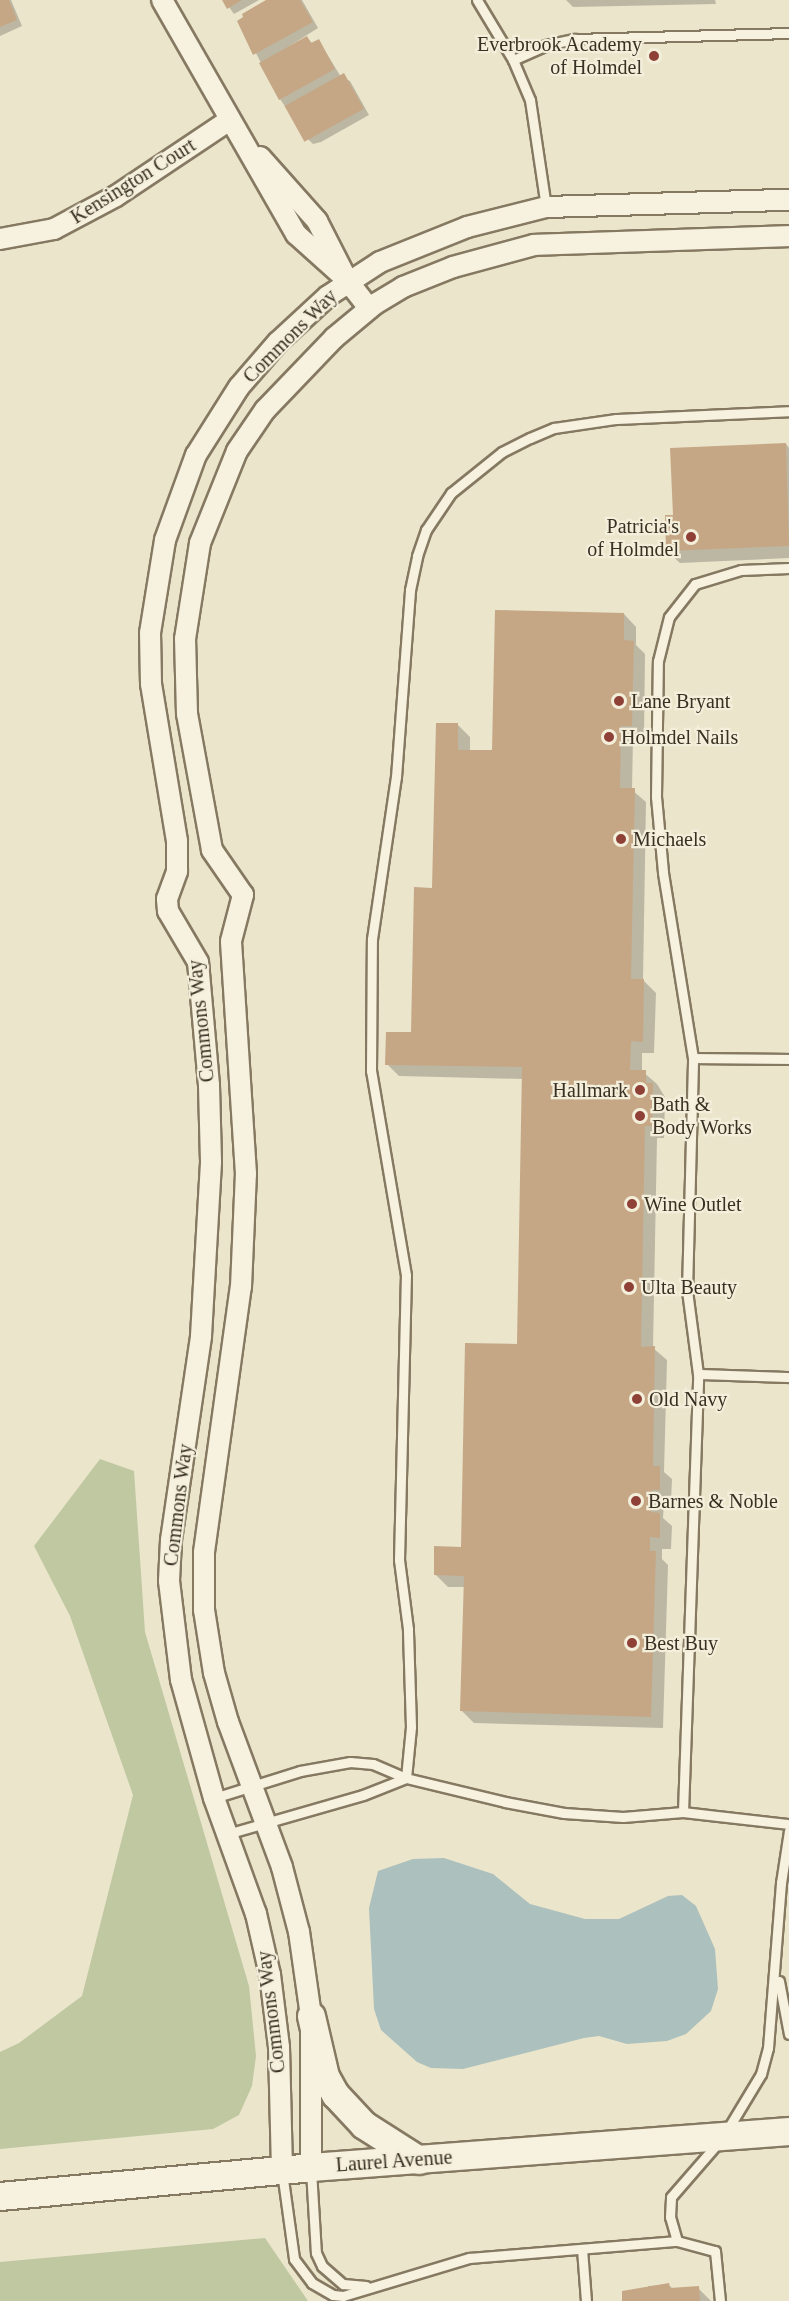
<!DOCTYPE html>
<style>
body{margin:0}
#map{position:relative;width:789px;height:2301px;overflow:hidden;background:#ebe5cc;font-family:Georgia,serif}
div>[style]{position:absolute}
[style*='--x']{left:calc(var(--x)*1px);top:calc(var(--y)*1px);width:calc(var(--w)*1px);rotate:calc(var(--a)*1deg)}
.green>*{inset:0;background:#bfc8a1}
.water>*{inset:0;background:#acc0bd}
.shadow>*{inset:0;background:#0003}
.building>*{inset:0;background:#c5a786;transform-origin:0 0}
.roads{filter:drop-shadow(2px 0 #867962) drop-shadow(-2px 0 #867962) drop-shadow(0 2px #867962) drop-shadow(0 -2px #867962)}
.lane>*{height:9px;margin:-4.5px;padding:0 4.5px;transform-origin:4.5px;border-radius:4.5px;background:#f6f2df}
.street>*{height:20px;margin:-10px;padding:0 10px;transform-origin:10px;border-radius:10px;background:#f6f2df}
.secondary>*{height:27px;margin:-13.5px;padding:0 13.5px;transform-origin:13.5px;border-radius:13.5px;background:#f6f2df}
.dots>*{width:16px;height:16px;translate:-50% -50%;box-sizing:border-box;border:3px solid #f3efdb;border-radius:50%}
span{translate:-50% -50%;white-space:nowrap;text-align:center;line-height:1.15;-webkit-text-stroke:4.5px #f3efdb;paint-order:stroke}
.poi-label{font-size:20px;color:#393023}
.right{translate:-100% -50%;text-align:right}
.left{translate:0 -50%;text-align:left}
.street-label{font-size:20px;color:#393023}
</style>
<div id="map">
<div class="green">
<div style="clip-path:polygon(100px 1459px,134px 1471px,145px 1632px,249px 1986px,256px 2056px,252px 2086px,239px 2115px,213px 2129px,0 2149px,0 2052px,19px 2043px,82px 1996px,133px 1795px,70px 1616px,34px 1546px)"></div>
<div style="clip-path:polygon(265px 2238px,308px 2301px,0 2301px,0 2262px)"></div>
</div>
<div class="water">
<div style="clip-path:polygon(444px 1858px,493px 1874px,530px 1904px,585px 1919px,619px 1919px,668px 1896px,682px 1895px,696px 1906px,715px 1949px,718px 1989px,711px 2011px,686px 2034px,667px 2041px,627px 2044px,599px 2036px,584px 2038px,463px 2069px,431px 2068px,417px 2062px,381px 2030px,374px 2009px,369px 1908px,378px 1871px,413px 1859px)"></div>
</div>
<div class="shadow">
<div style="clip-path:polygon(0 0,11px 0,22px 26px,0 36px)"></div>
<div style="clip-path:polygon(224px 0,259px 0,234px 14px)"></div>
<div style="clip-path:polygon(269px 0,302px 0,318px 28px,274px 56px,307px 38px,313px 44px,319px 41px,341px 77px,350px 81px,369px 115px,321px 142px,313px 144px,306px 137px,280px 99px,239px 21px)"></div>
<div style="clip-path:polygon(566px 0,715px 0,716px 4px,573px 7px)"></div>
<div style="clip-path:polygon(786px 444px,789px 448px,789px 558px,680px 563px,667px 551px,675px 516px)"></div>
<div style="clip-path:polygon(624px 614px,636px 627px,636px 645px,645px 654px,644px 738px,633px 738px,632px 790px,646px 802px,643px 980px,656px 993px,654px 1053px,642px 1053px,642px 1071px,657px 1084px,665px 1097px,664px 1138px,657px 1138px,653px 1348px,667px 1360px,664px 1472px,672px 1479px,671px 1502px,664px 1502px,663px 1518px,672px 1526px,671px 1549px,662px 1549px,662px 1559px,668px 1565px,663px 1728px,474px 1723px,462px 1711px,465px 1587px,448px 1587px,435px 1574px,463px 1548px,518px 1346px,524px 1079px,399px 1076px,387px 1064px,412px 1034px,458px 725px,470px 737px,470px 751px,494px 752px)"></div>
<div style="clip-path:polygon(669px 2285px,673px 2289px,698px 2288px,711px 2301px,624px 2301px,648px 2291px,648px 2286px)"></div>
</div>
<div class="building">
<div style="clip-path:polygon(0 0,9px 0,17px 20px,0 27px)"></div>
<div style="clip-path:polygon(222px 0,242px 0,227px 9px)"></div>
<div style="clip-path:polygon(266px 0,300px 0,313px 22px,253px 55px,237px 21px,243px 17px,242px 14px)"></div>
<div style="clip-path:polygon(307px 36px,311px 43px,319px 39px,335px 69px,279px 100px,259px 63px)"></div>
<div style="left:344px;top:73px;width:41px;height:68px;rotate:61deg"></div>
<div style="clip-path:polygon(786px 443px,789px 546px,666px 551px,665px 515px,673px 515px,670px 448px)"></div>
<div style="clip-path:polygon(495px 610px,624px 613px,624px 640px,634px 641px,632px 726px,621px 726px,620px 788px,635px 788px,631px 979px,644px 979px,643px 1042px,631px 1041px,630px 1070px,646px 1070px,646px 1083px,653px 1083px,652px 1126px,645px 1126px,641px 1347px,655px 1346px,653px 1466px,660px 1466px,660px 1490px,652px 1490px,651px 1512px,660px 1513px,660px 1538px,650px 1537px,650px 1551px,656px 1551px,651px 1717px,460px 1711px,464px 1576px,434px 1575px,434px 1546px,461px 1547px,465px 1343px,517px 1344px,522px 1067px,385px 1065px,386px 1032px,411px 1032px,414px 887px,432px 888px,436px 723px,458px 723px,458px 750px,492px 750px)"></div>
<div style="clip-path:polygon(669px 2283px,670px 2288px,699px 2286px,700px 2301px,622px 2301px,622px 2291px)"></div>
</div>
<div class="roads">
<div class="lane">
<div style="--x:477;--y:0;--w:70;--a:59"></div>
<div style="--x:513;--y:60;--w:43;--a:67"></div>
<div style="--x:530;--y:100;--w:108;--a:81.5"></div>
<div style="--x:513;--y:60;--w:36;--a:-24"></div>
<div style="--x:546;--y:45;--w:30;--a:-12"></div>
<div style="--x:575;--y:39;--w:214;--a:-1.6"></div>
<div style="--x:693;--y:1058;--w:96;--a:0.6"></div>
<div style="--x:698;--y:1374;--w:91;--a:1.9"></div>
<div style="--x:406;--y:1778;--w:51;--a:-84.4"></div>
<div style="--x:411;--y:1727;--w:98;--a:-91.8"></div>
<div style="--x:408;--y:1629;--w:70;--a:-97.4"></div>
<div style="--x:399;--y:1560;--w:285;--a:-88.6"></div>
<div style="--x:406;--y:1275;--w:207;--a:-99.7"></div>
<div style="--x:371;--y:1071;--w:132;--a:-89.6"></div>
<div style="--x:372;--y:939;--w:164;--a:-81.6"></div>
<div style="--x:396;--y:777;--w:188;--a:-85.7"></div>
<div style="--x:410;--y:590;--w:35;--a:-78"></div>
<div style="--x:417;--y:556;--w:28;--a:-71"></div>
<div style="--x:426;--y:530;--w:45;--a:-56"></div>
<div style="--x:451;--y:493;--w:65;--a:-38.8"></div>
<div style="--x:502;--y:452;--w:31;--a:-27"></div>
<div style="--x:530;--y:438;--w:26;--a:-23"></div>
<div style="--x:554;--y:428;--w:63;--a:-8.3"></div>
<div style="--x:616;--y:419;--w:173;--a:-2.6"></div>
<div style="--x:214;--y:1798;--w:90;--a:-17.4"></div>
<div style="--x:300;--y:1771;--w:51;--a:-10.2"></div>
<div style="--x:350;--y:1762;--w:23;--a:5"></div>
<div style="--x:373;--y:1764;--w:36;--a:23"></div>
<div style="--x:406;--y:1778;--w:102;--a:13.6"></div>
<div style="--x:505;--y:1802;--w:60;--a:10.6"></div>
<div style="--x:564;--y:1813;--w:59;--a:3.9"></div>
<div style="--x:623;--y:1817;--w:60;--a:-4.8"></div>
<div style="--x:683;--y:1812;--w:107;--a:6.5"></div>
<div style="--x:683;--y:1812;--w:438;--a:-88"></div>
<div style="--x:698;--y:1374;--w:84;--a:-97.5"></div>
<div style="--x:687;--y:1291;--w:233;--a:-88.5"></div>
<div style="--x:693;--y:1058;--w:188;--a:-99.2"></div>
<div style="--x:663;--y:872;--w:75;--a:-95.3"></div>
<div style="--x:656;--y:797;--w:136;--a:-89.2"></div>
<div style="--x:658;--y:661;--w:45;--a:-76"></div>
<div style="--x:669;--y:617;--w:42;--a:-51.8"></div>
<div style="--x:695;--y:584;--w:48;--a:-16.9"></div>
<div style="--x:741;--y:570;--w:48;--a:-2.4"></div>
<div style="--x:227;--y:1834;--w:141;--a:-16"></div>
<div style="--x:363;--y:1795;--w:46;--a:-21.6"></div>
<div style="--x:779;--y:1981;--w:54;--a:79.3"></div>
<div style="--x:726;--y:2132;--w:68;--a:-58.9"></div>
<div style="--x:761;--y:2074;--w:27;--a:-75"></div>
<div style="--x:768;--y:2048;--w:166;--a:-85.5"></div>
<div style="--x:781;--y:1883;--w:53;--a:-81.3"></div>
<div style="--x:311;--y:2170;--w:83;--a:86.6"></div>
<div style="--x:316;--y:2253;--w:14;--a:65"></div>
<div style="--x:322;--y:2266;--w:28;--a:41"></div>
<div style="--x:343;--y:2284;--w:23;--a:5"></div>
<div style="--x:282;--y:2172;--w:88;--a:82.1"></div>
<div style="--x:294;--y:2259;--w:30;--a:53"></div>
<div style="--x:312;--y:2283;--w:24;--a:30"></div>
<div style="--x:333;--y:2295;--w:10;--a:6"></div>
<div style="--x:343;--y:2296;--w:132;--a:-16.8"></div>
<div style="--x:469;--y:2258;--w:209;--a:-4.7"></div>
<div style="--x:677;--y:2241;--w:39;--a:15"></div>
<div style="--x:715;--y:2251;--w:50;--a:84.3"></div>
<div style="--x:677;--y:2241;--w:25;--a:-106"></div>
<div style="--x:670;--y:2217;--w:20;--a:-87"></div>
<div style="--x:671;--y:2197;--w:72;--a:-49"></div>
<div style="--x:582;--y:2249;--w:52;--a:85.6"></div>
</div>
<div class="street">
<div style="--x:162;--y:0;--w:270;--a:60.2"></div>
<div style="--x:296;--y:234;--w:69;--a:42"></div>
<div style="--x:260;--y:157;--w:86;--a:48.3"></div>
<div style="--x:317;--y:221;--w:66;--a:63"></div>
<div style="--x:347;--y:280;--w:36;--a:52"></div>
<div style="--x:0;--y:239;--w:55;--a:-10.5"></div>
<div style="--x:54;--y:229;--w:70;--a:-28"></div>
<div style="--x:116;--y:196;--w:135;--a:-33.8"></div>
<div style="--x:311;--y:2167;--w:151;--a:-90"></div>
<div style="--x:311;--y:2016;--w:85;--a:-98.1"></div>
<div style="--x:299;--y:1932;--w:67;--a:-104.7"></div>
<div style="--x:282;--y:1867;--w:155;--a:-110.4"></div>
<div style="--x:228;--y:1722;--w:51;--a:-105.9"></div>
<div style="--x:214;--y:1673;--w:64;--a:-99"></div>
<div style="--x:204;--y:1610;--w:58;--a:-90"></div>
<div style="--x:204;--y:1552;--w:268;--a:-82.1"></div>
<div style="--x:241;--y:1287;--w:113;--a:-87.5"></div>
<div style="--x:246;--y:1174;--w:233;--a:-93.7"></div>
<div style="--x:231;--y:941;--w:48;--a:-75.4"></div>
<div style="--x:243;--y:895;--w:55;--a:-124.6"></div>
<div style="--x:212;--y:850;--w:138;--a:-100.4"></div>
<div style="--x:187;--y:714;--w:75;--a:-91.5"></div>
<div style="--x:185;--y:639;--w:97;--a:-81.1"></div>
<div style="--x:200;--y:543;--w:99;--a:-68.1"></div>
<div style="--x:237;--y:451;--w:50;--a:-55.7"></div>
<div style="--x:265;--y:410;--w:100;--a:-46.2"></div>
<div style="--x:334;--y:338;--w:53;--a:-39.7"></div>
<div style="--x:375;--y:304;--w:33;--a:-31"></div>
<div style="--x:403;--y:287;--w:54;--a:-21.8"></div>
<div style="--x:453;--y:267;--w:84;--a:-15.2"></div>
<div style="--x:534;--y:245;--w:255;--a:-2"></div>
<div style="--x:282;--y:2170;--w:123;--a:-91.4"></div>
<div style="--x:279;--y:2047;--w:73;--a:-97.1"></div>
<div style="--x:270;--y:1975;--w:63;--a:-102.9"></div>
<div style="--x:256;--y:1914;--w:123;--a:-109.9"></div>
<div style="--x:214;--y:1798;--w:123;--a:-105.6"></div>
<div style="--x:181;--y:1680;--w:100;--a:-96.9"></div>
<div style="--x:169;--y:1581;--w:41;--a:-87.2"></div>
<div style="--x:171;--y:1540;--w:206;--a:-81.6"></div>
<div style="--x:201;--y:1336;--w:174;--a:-86.7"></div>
<div style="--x:211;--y:1162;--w:77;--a:-91.5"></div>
<div style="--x:209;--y:1085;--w:123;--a:-95.1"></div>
<div style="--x:198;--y:962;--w:59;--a:-120.5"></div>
<div style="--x:168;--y:911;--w:12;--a:-95"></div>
<div style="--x:167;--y:899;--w:30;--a:-70"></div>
<div style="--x:177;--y:871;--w:30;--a:-90"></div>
<div style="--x:177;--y:841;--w:159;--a:-99.4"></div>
<div style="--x:151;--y:684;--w:51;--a:-91.1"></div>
<div style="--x:150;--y:633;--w:94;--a:-80.8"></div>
<div style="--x:165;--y:540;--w:90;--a:-70"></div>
<div style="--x:196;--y:455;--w:80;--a:-57.7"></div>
<div style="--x:239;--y:387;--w:60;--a:-49.1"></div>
<div style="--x:278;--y:342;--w:68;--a:-42.6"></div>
<div style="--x:328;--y:296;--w:62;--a:-33.2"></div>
<div style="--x:380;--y:262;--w:94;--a:-21.9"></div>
<div style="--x:467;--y:227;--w:81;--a:-14.2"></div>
<div style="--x:546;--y:207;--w:243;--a:-1.7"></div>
</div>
<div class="secondary">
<div style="--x:311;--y:2016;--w:62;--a:76.9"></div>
<div style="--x:325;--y:2076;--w:21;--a:61"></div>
<div style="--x:335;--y:2094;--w:42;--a:46.9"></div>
<div style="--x:364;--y:2125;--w:65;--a:32.5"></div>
<div style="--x:0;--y:2196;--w:312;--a:-5.3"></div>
<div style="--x:311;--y:2167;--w:479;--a:-4.3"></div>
</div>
</div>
<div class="dots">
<div style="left:654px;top:56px;background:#8f4138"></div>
<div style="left:691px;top:537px;background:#8f4138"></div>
<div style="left:619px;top:701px;background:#8f4138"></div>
<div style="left:609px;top:737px;background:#8f4138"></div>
<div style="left:621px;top:839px;background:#8f4138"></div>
<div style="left:640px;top:1090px;background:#8f4138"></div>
<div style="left:640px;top:1116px;background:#8f4138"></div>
<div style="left:632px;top:1204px;background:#8f4138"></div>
<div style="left:629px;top:1287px;background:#8f4138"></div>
<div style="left:637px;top:1399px;background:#8f4138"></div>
<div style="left:636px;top:1501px;background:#8f4138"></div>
<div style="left:632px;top:1643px;background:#8f4138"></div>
</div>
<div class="poi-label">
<span class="right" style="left:642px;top:56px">Everbrook Academy<br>of Holmdel</span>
<span class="right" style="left:679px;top:538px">Patricia's<br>of Holmdel</span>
<span class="left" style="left:631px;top:701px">Lane Bryant</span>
<span class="left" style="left:621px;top:737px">Holmdel Nails</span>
<span class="left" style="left:633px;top:839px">Michaels</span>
<span class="right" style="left:628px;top:1090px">Hallmark</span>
<span class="left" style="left:652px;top:1116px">Bath &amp;<br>Body Works</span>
<span class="left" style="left:644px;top:1204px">Wine Outlet</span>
<span class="left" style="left:641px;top:1287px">Ulta Beauty</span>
<span class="left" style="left:649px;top:1399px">Old Navy</span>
<span class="left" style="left:648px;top:1501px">Barnes &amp; Noble</span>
<span class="left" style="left:644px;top:1643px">Best Buy</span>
</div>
<div class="street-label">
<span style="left:133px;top:181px;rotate:-32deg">Kensington Court</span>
<span style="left:290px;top:336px;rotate:-45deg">Commons Way</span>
<span style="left:201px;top:1021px;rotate:-96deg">Commons Way</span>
<span style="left:178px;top:1505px;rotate:-83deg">Commons Way</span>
<span style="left:271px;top:2012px;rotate:-97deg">Commons Way</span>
<span style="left:394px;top:2161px;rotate:-4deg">Laurel Avenue</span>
</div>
</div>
